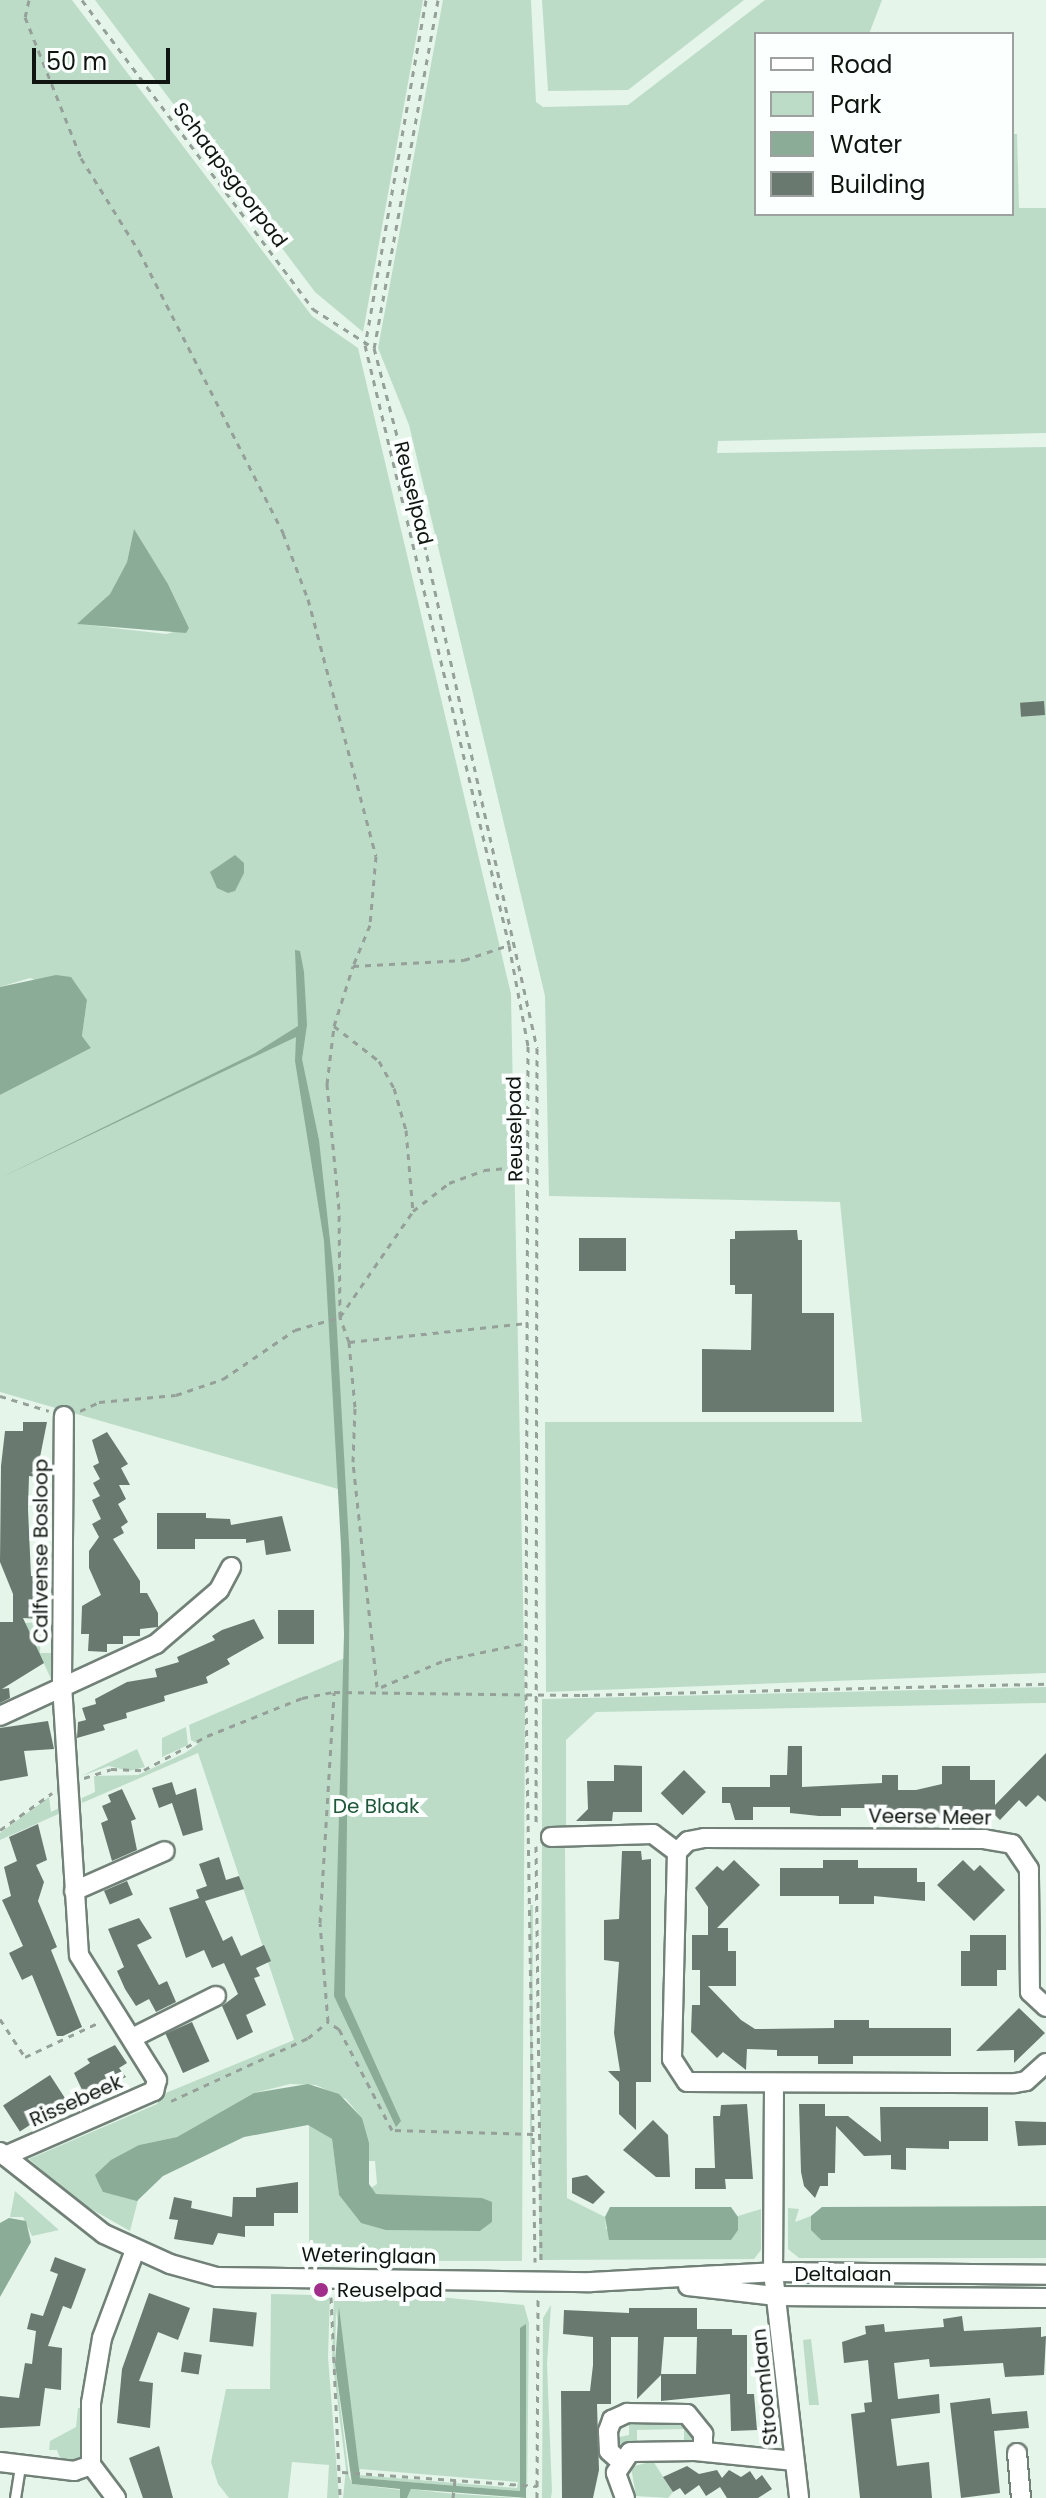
<!DOCTYPE html>
<style>
body{margin:0}
#map{position:relative;width:1046px;height:2498px;overflow:hidden;background:#e5f5ea;font-family:Poppins,sans-serif}
div>[style]{position:absolute}
[style*='--x']{left:calc(var(--x)*1px);top:calc(var(--y)*1px);width:calc(var(--w)*1px);rotate:calc(var(--a)*1deg)}
.green>*{inset:0;background:#bddcc8}
.water>*{inset:0;background:#8bac97}
.building>*{inset:0;background:#6a796f;transform-origin:0 0}
.path>*{height:3px;margin-top:-1.5px;transform-origin:0;background:repeating-linear-gradient(90deg,#94a098 0 6px,transparent 0 12px)}
.roads{filter:drop-shadow(2px 0 #728178) drop-shadow(-2px 0 #728178) drop-shadow(0 2px #728178) drop-shadow(0 -2px #728178)}
.lane>*{height:9px;margin:-4.5px;padding:0 4.5px;transform-origin:4.5px;border-radius:4.5px;background:#fff}
.street>*{height:18px;margin:-9px;padding:0 9px;transform-origin:9px;border-radius:9px;background:#fff}
.dots>*{width:22px;height:22px;translate:-50% -50%;box-sizing:border-box;border:4px solid #fbfffd;border-radius:50%}
span{translate:-50% -50%;white-space:nowrap;text-align:center;line-height:1.15;-webkit-text-stroke:8px #fbfffd;paint-order:stroke}
.street-label{font-size:20px;color:#101512}
.park-label{font-size:20px;color:#1e5739}
.poi-label{font-size:20px;color:#101512}
.left{translate:0 -50%;text-align:left}
.legend{position:absolute;left:754px;top:32px;width:260px;height:184px;box-sizing:border-box;background:#fbfffd;border:2px solid #9da19f;margin:0;padding:10px 14px;list-style:none;font-size:24px;color:#101512}
.legend li{display:flex;align-items:center;gap:16px;height:40px}
.legend b{width:40px;border:2px solid #9da19f}
.scale{position:absolute;left:32px;top:48px;width:138px;height:36px;box-sizing:border-box;border:4px solid #101512;border-top:0;padding-left:10px;font-size:24px;line-height:28px;white-space:nowrap;color:#101512;-webkit-text-stroke:6px #fbfffd;paint-order:stroke}
</style>
<div id="map">
<div class="green">
<div style="clip-path:polygon(evenodd,0 0,72px 0,312px 316px,358px 348px,511px 994px,525px 1701px,522px 2261px,309px 2261px,309px 2125px,332px 2139px,339px 2195px,361px 2223px,480px 2231px,492px 2222px,492px 2202px,376px 2194px,371px 2188px,377px 2184px,375px 2161px,369px 2161px,362px 2118px,346px 2099px,316px 2085px,290px 2084px,254px 2093px,177px 2137px,139px 2145px,103px 2192px,138px 2200px,130px 2231px,77px 2201px,29px 2159px,157px 2104px,161px 2095px,294px 2040px,198px 1753px,82px 1803px,82px 1798px,95px 1792px,94px 1776px,138px 1775px,185px 1753px,198px 1744px,191px 1740px,189px 1725px,347px 1657px,345px 1491px,0 1392px,0 1095px,91px 1048px,82px 1036px,87px 1000px,30px 978px,0 987px,0 0,134px 530px,168px 584px,189px 628px,166px 634px,79px 624px,110px 594px,127px 562px,134px 530px)"></div>
<div style="clip-path:polygon(95px 0,423px 0,363px 332px,315px 292px)"></div>
<div style="clip-path:polygon(443px 0,531px 0,536px 102px,543px 107px,628px 105px,765px 0,882px 0,869px 34px,756px 34px,756px 214px,1012px 214px,1012px 134px,1017px 134px,1019px 208px,1046px 208px,1046px 433px,718px 441px,717px 453px,1046px 447px,1046px 1673px,546px 1692px,545px 1422px,862px 1422px,840px 1202px,549px 1196px,545px 996px,409px 425px,378px 348px)"></div>
<div style="clip-path:polygon(542px 0,744px 0,628px 90px,548px 91px)"></div>
<div style="clip-path:polygon(41px 1622px,40px 1653px,53px 1653px,52px 1681px,25px 1623px)"></div>
<div style="clip-path:polygon(1046px 1687px,1046px 1703px,596px 1712px,566px 1740px,566px 1827px,542px 1829px,542px 1699px)"></div>
<div style="clip-path:polygon(186px 1727px,188px 1745px,162px 1757px,162px 1738px)"></div>
<div style="clip-path:polygon(137px 1749px,145px 1767px,129px 1771px,109px 1766px,81px 1776px)"></div>
<div style="clip-path:polygon(49px 1797px,51px 1812px,63px 1806px,63px 1812px,0 1840px,0 1833px)"></div>
<div style="clip-path:polygon(565px 1840px,567px 2198px,605px 2217px,606px 2229px,738px 2228px,738px 2216px,761px 2209px,761px 2250px,754px 2259px,539px 2260px,542px 1841px)"></div>
<div style="clip-path:polygon(530px 1905px,533px 1905px,532px 2165px,530px 2165px)"></div>
<div style="clip-path:polygon(15px 2191px,59px 2230px,32px 2236px,23px 2217px,10px 2217px)"></div>
<div style="clip-path:polygon(788px 2208px,799px 2209px,795px 2222px,811px 2216px,812px 2229px,821px 2240px,1046px 2240px,1046px 2258px,799px 2258px,788px 2249px)"></div>
<div style="clip-path:polygon(271px 2294px,314px 2295px,314px 2299px,330px 2295px,328px 2357px,339px 2498px,327px 2498px,329px 2465px,292px 2462px,288px 2498px,229px 2498px,218px 2484px,211px 2462px,226px 2389px,270px 2389px)"></div>
<div style="clip-path:polygon(evenodd,334px 2294px,362px 2302px,377px 2301px,377px 2294px,407px 2294px,524px 2305px,529px 2323px,527px 2498px,527px 2483px,520px 2491px,358px 2478px,336px 2310px,335px 2364px,349px 2476px,352px 2484px,401px 2490px,400px 2498px,343px 2498px,346px 2469px,332px 2357px,334px 2294px,360px 2469px,493px 2480px,518px 2482px,517px 2488px,359px 2475px,360px 2469px)"></div>
<div style="clip-path:polygon(551px 2305px,547px 2364px,552px 2491px,551px 2498px,542px 2498px,543px 2318px)"></div>
<div style="clip-path:polygon(811px 2339px,819px 2405px,809px 2405px,803px 2340px)"></div>
<div style="clip-path:polygon(78px 2408px,85px 2408px,83px 2456px,74px 2464px,62px 2463px,57px 2450px,49px 2450px,50px 2441px,76px 2427px)"></div>
<div style="clip-path:polygon(629px 2421px,684px 2421px,694px 2433px,694px 2443px,684px 2442px,684px 2429px,637px 2430px,637px 2443px,618px 2451px,615px 2438px,629px 2435px)"></div>
<div style="clip-path:polygon(653px 2461px,673px 2492px,668px 2498px,636px 2496px,631px 2467px)"></div>
<div style="clip-path:polygon(411px 2489px,445px 2493px,518px 2498px,407px 2498px)"></div>
</div>
<div class="water">
<div style="clip-path:polygon(134px 529px,168px 584px,189px 628px,186px 633px,77px 624px,110px 594px,127px 562px)"></div>
<div style="clip-path:polygon(235px 855px,244px 863px,244px 873px,235px 891px,228px 893px,217px 888px,210px 872px)"></div>
<div style="clip-path:polygon(295px 950px,300px 951px,304px 972px,307px 1025px,302px 1059px,319px 1140px,334px 1277px,350px 1561px,345px 1996px,401px 2121px,396px 2127px,334px 1996px,344px 1634px,341px 1546px,324px 1241px,295px 1061px,296px 1037px,0 1178px,255px 1053px,298px 1026px)"></div>
<div style="clip-path:polygon(56px 975px,71px 977px,87px 1000px,82px 1036px,91px 1048px,0 1095px,0 987px)"></div>
<div style="clip-path:polygon(308px 2084px,339px 2094px,362px 2118px,369px 2143px,369px 2184px,376px 2194px,482px 2198px,492px 2202px,492px 2222px,480px 2231px,386px 2230px,361px 2223px,339px 2195px,332px 2139px,308px 2125px,244px 2137px,163px 2176px,137px 2201px,103px 2192px,98px 2182px,95px 2175px,111px 2160px,139px 2145px,177px 2137px,254px 2093px)"></div>
<div style="clip-path:polygon(1046px 2206px,1046px 2240px,821px 2240px,811px 2230px,811px 2216px,822px 2207px)"></div>
<div style="clip-path:polygon(610px 2207px,731px 2207px,738px 2217px,738px 2230px,731px 2240px,609px 2240px,605px 2217px)"></div>
<div style="clip-path:polygon(9px 2218px,26px 2221px,31px 2242px,0 2297px,0 2223px)"></div>
<div style="clip-path:polygon(339px 2307px,360px 2478px,520px 2491px,520px 2328px,526px 2324px,526px 2498px,411px 2489px,407px 2498px,400px 2498px,400px 2489px,352px 2484px,335px 2364px)"></div>
</div>
<div class="building">
<div style="left:1044px;top:701px;width:14px;height:24px;rotate:86deg"></div>
<div style="clip-path:polygon(797px 1230px,798px 1240px,802px 1240px,802px 1313px,834px 1313px,834px 1412px,702px 1412px,702px 1349px,751px 1350px,752px 1294px,735px 1294px,735px 1285px,730px 1285px,730px 1239px,735px 1239px,735px 1231px)"></div>
<div style="left:579px;top:1238px;width:47px;height:33px"></div>
<div style="clip-path:polygon(23px 1422px,47px 1422px,36px 1477px,29px 1476px,28px 1509px,31px 1576px,39px 1576px,39px 1593px,49px 1593px,49px 1611px,40px 1611px,40px 1619px,23px 1618px,44px 1663px,2px 1689px,9px 1688px,10px 1698px,0 1703px,0 1622px,13px 1622px,13px 1594px,0 1562px,1px 1466px,5px 1431px,23px 1431px)"></div>
<div style="clip-path:polygon(107px 1432px,128px 1464px,121px 1468px,130px 1485px,119px 1485px,126px 1499px,118px 1504px,128px 1522px,121px 1527px,124px 1533px,113px 1539px,140px 1581px,140px 1593px,147px 1593px,158px 1613px,158px 1627px,140px 1629px,140px 1636px,123px 1636px,123px 1644px,107px 1644px,107px 1652px,88px 1651px,89px 1634px,81px 1634px,82px 1606px,101px 1595px,89px 1568px,89px 1551px,99px 1537px,92px 1524px,101px 1519px,92px 1500px,100px 1496px,93px 1483px,100px 1479px,93px 1466px,99px 1463px,92px 1440px)"></div>
<div style="clip-path:polygon(157px 1513px,206px 1513px,206px 1518px,230px 1519px,231px 1525px,282px 1516px,291px 1551px,266px 1555px,264px 1540px,246px 1543px,246px 1539px,195px 1539px,195px 1549px,157px 1549px)"></div>
<div style="left:278px;top:1610px;width:36px;height:34px"></div>
<div style="clip-path:polygon(254px 1619px,264px 1638px,227px 1659px,230px 1664px,206px 1677px,208px 1683px,164px 1696px,165px 1701px,126px 1713px,127px 1718px,103px 1725px,105px 1730px,77px 1738px,78px 1722px,86px 1720px,82px 1708px,96px 1704px,95px 1699px,127px 1682px,157px 1677px,155px 1669px,179px 1662px,177px 1657px,215px 1640px,212px 1636px,222px 1630px)"></div>
<div style="clip-path:polygon(48px 1721px,54px 1749px,24px 1751px,28px 1776px,0 1781px,0 1728px)"></div>
<div style="clip-path:polygon(788px 1746px,802px 1746px,802px 1787px,882px 1783px,882px 1775px,898px 1775px,898px 1790px,916px 1790px,942px 1784px,942px 1766px,970px 1766px,970px 1780px,995px 1780px,995px 1805px,1046px 1753px,1046px 1802px,1038px 1795px,1026px 1807px,1019px 1800px,1000px 1820px,993px 1813px,926px 1820px,925px 1814px,886px 1814px,886px 1808px,841px 1808px,841px 1816px,819px 1816px,790px 1813px,790px 1807px,753px 1807px,753px 1820px,735px 1820px,730px 1803px,722px 1803px,722px 1787px,770px 1787px,770px 1775px,787px 1775px)"></div>
<div style="clip-path:polygon(614px 1765px,642px 1766px,642px 1812px,613px 1812px,612px 1821px,576px 1821px,588px 1809px,587px 1781px,614px 1781px)"></div>
<div style="left:684px;top:1770px;width:31px;height:33px;rotate:45deg"></div>
<div style="clip-path:polygon(172px 1782px,176px 1795px,196px 1788px,203px 1830px,183px 1836px,172px 1803px,159px 1808px,152px 1788px)"></div>
<div style="clip-path:polygon(122px 1789px,136px 1819px,131px 1821px,137px 1850px,112px 1861px,101px 1823px,108px 1820px,102px 1806px,111px 1802px,108px 1795px)"></div>
<div style="clip-path:polygon(38px 1824px,47px 1860px,36px 1865px,44px 1882px,38px 1901px,57px 1947px,51px 1950px,82px 2027px,63px 2036px,57px 2036px,32px 1975px,22px 1980px,9px 1953px,23px 1946px,2px 1900px,11px 1896px,4px 1867px,17px 1861px,9px 1837px)"></div>
<div style="clip-path:polygon(622px 1851px,641px 1851px,642px 1860px,651px 1859px,651px 2082px,636px 2082px,636px 2130px,619px 2114px,619px 2082px,608px 2071px,620px 2071px,614px 2033px,619px 1962px,604px 1960px,604px 1920px,619px 1919px)"></div>
<div style="clip-path:polygon(219px 1857px,226px 1880px,239px 1876px,244px 1889px,205px 1901px,223px 1941px,232px 1936px,241px 1956px,264px 1945px,271px 1961px,256px 1968px,260px 1976px,254px 1978px,266px 2005px,246px 2015px,253px 2032px,237px 2040px,222px 2006px,238px 1994px,224px 1963px,212px 1968px,204px 1950px,186px 1958px,169px 1908px,199px 1898px,196px 1890px,207px 1886px,199px 1864px)"></div>
<div style="clip-path:polygon(734px 1860px,760px 1885px,717px 1928px,728px 1928px,728px 1951px,736px 1951px,736px 1986px,708px 1986px,741px 2020px,755px 2029px,834px 2028px,834px 2020px,869px 2020px,869px 2028px,951px 2028px,951px 2056px,853px 2056px,853px 2064px,818px 2064px,818px 2056px,777px 2056px,777px 2050px,747px 2049px,746px 2070px,723px 2052px,717px 2058px,691px 2032px,692px 2005px,700px 2005px,700px 1970px,692px 1970px,692px 1935px,708px 1935px,708px 1907px,695px 1888px,717px 1866px,723px 1871px)"></div>
<div style="clip-path:polygon(823px 1860px,858px 1860px,858px 1868px,917px 1868px,917px 1882px,925px 1882px,925px 1901px,874px 1896px,874px 1904px,839px 1904px,839px 1896px,780px 1896px,780px 1868px,823px 1868px)"></div>
<div style="clip-path:polygon(963px 1860px,974px 1871px,980px 1865px,1005px 1890px,974px 1921px,937px 1885px)"></div>
<div style="left:127px;top:1881px;width:15px;height:25px;rotate:67deg"></div>
<div style="clip-path:polygon(139px 1918px,152px 1938px,137px 1945px,159px 1985px,167px 1981px,176px 2002px,156px 2012px,149px 1999px,136px 2006px,125px 1989px,117px 1971px,124px 1967px,108px 1929px)"></div>
<div style="clip-path:polygon(970px 1935px,1006px 1935px,1006px 1970px,997px 1970px,997px 1986px,961px 1986px,961px 1951px,970px 1951px)"></div>
<div style="clip-path:polygon(1019px 2008px,1045px 2033px,1014px 2063px,1014px 2050px,976px 2051px)"></div>
<div style="left:192px;top:2022px;width:43px;height:29px;rotate:66deg"></div>
<div style="clip-path:polygon(115px 2045px,127px 2063px,119px 2068px,126px 2077px,85px 2096px,74px 2073px,90px 2063px,87px 2059px)"></div>
<div style="left:50px;top:2075px;width:31px;height:56px;rotate:57deg"></div>
<div style="clip-path:polygon(747px 2104px,753px 2179px,725px 2179px,726px 2189px,695px 2189px,695px 2168px,715px 2168px,713px 2116px,720px 2116px,721px 2105px)"></div>
<div style="clip-path:polygon(799px 2104px,825px 2104px,825px 2116px,848px 2116px,881px 2142px,880px 2107px,988px 2107px,988px 2141px,949px 2141px,949px 2149px,906px 2148px,906px 2170px,891px 2169px,891px 2155px,864px 2156px,836px 2126px,835px 2173px,828px 2173px,828px 2186px,820px 2186px,815px 2198px,804px 2186px,801px 2172px)"></div>
<div style="clip-path:polygon(653px 2120px,668px 2135px,670px 2177px,656px 2177px,623px 2150px)"></div>
<div style="clip-path:polygon(1015px 2121px,1046px 2122px,1046px 2145px,1018px 2146px)"></div>
<div style="clip-path:polygon(587px 2175px,605px 2192px,593px 2204px,572px 2193px,572px 2178px)"></div>
<div style="clip-path:polygon(298px 2182px,298px 2213px,274px 2213px,274px 2226px,245px 2226px,245px 2237px,218px 2233px,213px 2245px,174px 2239px,178px 2220px,169px 2219px,174px 2197px,192px 2201px,191px 2208px,232px 2217px,233px 2197px,256px 2197px,256px 2188px)"></div>
<div style="clip-path:polygon(55px 2257px,86px 2269px,73px 2304px,71px 2309px,63px 2306px,48px 2346px,62px 2348px,61px 2390px,45px 2388px,40px 2426px,0 2428px,0 2396px,19px 2398px,25px 2363px,32px 2364px,36px 2331px,27px 2329px,31px 2313px,43px 2316px,58px 2274px,50px 2271px)"></div>
<div style="clip-path:polygon(149px 2293px,190px 2308px,178px 2340px,158px 2332px,139px 2381px,153px 2383px,150px 2428px,117px 2423px,122px 2369px)"></div>
<div style="left:213px;top:2308px;width:44px;height:34px;rotate:6deg"></div>
<div style="clip-path:polygon(evenodd,629px 2308px,697px 2308px,697px 2329px,732px 2329px,732px 2335px,747px 2335px,747px 2394px,754px 2394px,757px 2430px,731px 2431px,730px 2394px,661px 2401px,661px 2375px,637px 2399px,638px 2337px,611px 2337px,611px 2404px,597px 2404px,599px 2470px,593px 2498px,562px 2498px,561px 2391px,590px 2391px,593px 2365px,593px 2337px,563px 2334px,564px 2310px,629px 2313px,629px 2308px,664px 2337px,697px 2337px,696px 2374px,661px 2374px,664px 2337px)"></div>
<div style="clip-path:polygon(962px 2316px,964px 2331px,1041px 2327px,1041px 2337px,1046px 2336px,1044px 2375px,1005px 2377px,1003px 2363px,930px 2367px,929px 2359px,894px 2363px,898px 2399px,939px 2394px,940px 2413px,891px 2419px,897px 2466px,929px 2462px,932px 2498px,860px 2498px,851px 2414px,865px 2412px,864px 2403px,872px 2402px,868px 2360px,844px 2363px,842px 2342px,866px 2334px,865px 2326px,884px 2324px,885px 2332px,944px 2327px,943px 2319px)"></div>
<div style="left:184px;top:2352px;width:18px;height:20px;rotate:9deg"></div>
<div style="clip-path:polygon(990px 2398px,992px 2414px,1027px 2411px,1029px 2428px,994px 2431px,1000px 2493px,961px 2498px,950px 2403px)"></div>
<div style="clip-path:polygon(159px 2446px,173px 2498px,143px 2498px,129px 2458px)"></div>
<div style="clip-path:polygon(687px 2466px,699px 2474px,717px 2470px,722px 2478px,729px 2470px,741px 2477px,750px 2471px,756px 2480px,762px 2475px,772px 2489px,758px 2498px,727px 2498px,720px 2487px,706px 2496px,699px 2485px,685px 2495px,680px 2488px,673px 2492px,663px 2477px)"></div>
</div>
<div class="path">
<div style="--x:29;--y:0;--w:17;--a:103"></div>
<div style="--x:25;--y:17;--w:152;--a:68.3"></div>
<div style="--x:81;--y:158;--w:110;--a:58.1"></div>
<div style="--x:139;--y:251;--w:317;--a:62.9"></div>
<div style="--x:283;--y:533;--w:71;--a:69.3"></div>
<div style="--x:308;--y:599;--w:266;--a:75.2"></div>
<div style="--x:376;--y:856;--w:69;--a:95"></div>
<div style="--x:370;--y:925;--w:44;--a:112.5"></div>
<div style="--x:82;--y:0;--w:386;--a:53.2"></div>
<div style="--x:313;--y:309;--w:72;--a:32.6"></div>
<div style="--x:426;--y:0;--w:350;--a:100"></div>
<div style="--x:365;--y:345;--w:617;--a:76.5"></div>
<div style="--x:509;--y:945;--w:103;--a:79.3"></div>
<div style="--x:528;--y:1046;--w:648;--a:90.18"></div>
<div style="--x:526;--y:1694;--w:568;--a:89.09"></div>
<div style="--x:438;--y:0;--w:354;--a:100.4"></div>
<div style="--x:374;--y:348;--w:178;--a:75.3"></div>
<div style="--x:419;--y:520;--w:541;--a:77.4"></div>
<div style="--x:537;--y:1048;--w:779;--a:90.07"></div>
<div style="--x:334;--y:1026;--w:57;--a:37.9"></div>
<div style="--x:379;--y:1061;--w:31;--a:61"></div>
<div style="--x:394;--y:1088;--w:44;--a:74.1"></div>
<div style="--x:406;--y:1130;--w:81;--a:85.1"></div>
<div style="--x:349;--y:1342;--w:180;--a:-6.1"></div>
<div style="--x:0;--y:1396;--w:51;--a:17"></div>
<div style="--x:80;--y:1411;--w:21;--a:-25"></div>
<div style="--x:99;--y:1402;--w:77;--a:-5.2"></div>
<div style="--x:176;--y:1395;--w:50;--a:-18.8"></div>
<div style="--x:223;--y:1379;--w:87;--a:-34.2"></div>
<div style="--x:295;--y:1330;--w:47;--a:-16.1"></div>
<div style="--x:340;--y:1317;--w:129;--a:-55.4"></div>
<div style="--x:413;--y:1211;--w:46;--a:-37.9"></div>
<div style="--x:449;--y:1183;--w:37;--a:-20"></div>
<div style="--x:484;--y:1170;--w:46;--a:-5"></div>
<div style="--x:377;--y:1687;--w:226;--a:-96.1"></div>
<div style="--x:353;--y:1462;--w:55;--a:-87.9"></div>
<div style="--x:355;--y:1407;--w:65;--a:-95.3"></div>
<div style="--x:349;--y:1342;--w:27;--a:-110"></div>
<div style="--x:340;--y:1317;--w:108;--a:-90.5"></div>
<div style="--x:339;--y:1209;--w:126;--a:-95.5"></div>
<div style="--x:327;--y:1084;--w:58;--a:-83.1"></div>
<div style="--x:334;--y:1026;--w:63;--a:-72.4"></div>
<div style="--x:353;--y:966;--w:111;--a:-3.1"></div>
<div style="--x:464;--y:960;--w:47;--a:-18.4"></div>
<div style="--x:381;--y:1687;--w:69;--a:-22.9"></div>
<div style="--x:445;--y:1660;--w:83;--a:-11.9"></div>
<div style="--x:84;--y:1778;--w:28;--a:-18"></div>
<div style="--x:111;--y:1769;--w:33;--a:2"></div>
<div style="--x:144;--y:1770;--w:72;--a:-28.4"></div>
<div style="--x:207;--y:1736;--w:102;--a:-21.8"></div>
<div style="--x:302;--y:1698;--w:32;--a:-11"></div>
<div style="--x:0;--y:1830;--w:64;--a:-35.4"></div>
<div style="--x:536;--y:1846;--w:417;--a:89.3"></div>
<div style="--x:0;--y:2019;--w:45;--a:56.7"></div>
<div style="--x:25;--y:2057;--w:83;--a:-25"></div>
<div style="--x:171;--y:2101;--w:151;--a:-24.7"></div>
<div style="--x:308;--y:2038;--w:26;--a:-39"></div>
<div style="--x:533;--y:2134;--w:141;--a:-178.4"></div>
<div style="--x:392;--y:2130;--w:114;--a:-117.7"></div>
<div style="--x:339;--y:2029;--w:13;--a:-148"></div>
<div style="--x:328;--y:2022;--w:99;--a:-94.6"></div>
<div style="--x:320;--y:1923;--w:231;--a:-86.5"></div>
<div style="--x:334;--y:1692;--w:248;--a:0.7"></div>
<div style="--x:582;--y:1695;--w:464;--a:-1.4"></div>
<div style="--x:331;--y:2297;--w:201;--a:87.4"></div>
<div style="--x:342;--y:2472;--w:196;--a:4.1"></div>
<div style="--x:453;--y:2498;--w:18;--a:-84"></div>
<div style="--x:537;--y:2498;--w:200;--a:-89.7"></div>
</div>
<div class="roads">
<div class="lane">
<div style="--x:15;--y:2498;--w:33;--a:-81"></div>
</div>
<div class="street">
<div style="--x:0;--y:1716;--w:172;--a:-24.8"></div>
<div style="--x:156;--y:1644;--w:83;--a:-40.6"></div>
<div style="--x:219;--y:1590;--w:26;--a:-62"></div>
<div style="--x:551;--y:1837;--w:102;--a:-1.7"></div>
<div style="--x:653;--y:1834;--w:30;--a:37"></div>
<div style="--x:74;--y:1891;--w:99;--a:-23.7"></div>
<div style="--x:1046;--y:2007;--w:22;--a:-137"></div>
<div style="--x:1030;--y:1992;--w:123;--a:-90.5"></div>
<div style="--x:1029;--y:1869;--w:30;--a:-124"></div>
<div style="--x:1012;--y:1844;--w:27;--a:-170"></div>
<div style="--x:985;--y:1839;--w:281;--a:-179.8"></div>
<div style="--x:704;--y:1838;--w:16;--a:169"></div>
<div style="--x:688;--y:1841;--w:16;--a:135"></div>
<div style="--x:677;--y:1852;--w:207;--a:91.4"></div>
<div style="--x:672;--y:2059;--w:27;--a:57"></div>
<div style="--x:687;--y:2082;--w:328;--a:0.2"></div>
<div style="--x:1015;--y:2083;--w:11;--a:-10"></div>
<div style="--x:1026;--y:2081;--w:27;--a:-42"></div>
<div style="--x:132;--y:2038;--w:94;--a:-26.6"></div>
<div style="--x:774;--y:2085;--w:187;--a:90.3"></div>
<div style="--x:773;--y:2272;--w:227;--a:83.4"></div>
<div style="--x:0;--y:2152;--w:132;--a:38.3"></div>
<div style="--x:104;--y:2234;--w:72;--a:24.4"></div>
<div style="--x:170;--y:2264;--w:49;--a:15.5"></div>
<div style="--x:217;--y:2277;--w:374;--a:0.8"></div>
<div style="--x:591;--y:2282;--w:182;--a:-3.1"></div>
<div style="--x:773;--y:2272;--w:273;--a:0.6"></div>
<div style="--x:5;--y:2156;--w:163;--a:-23.6"></div>
<div style="--x:154;--y:2091;--w:11;--a:-75"></div>
<div style="--x:157;--y:2080;--w:147;--a:-122"></div>
<div style="--x:79;--y:1955;--w:271;--a:-93.6"></div>
<div style="--x:62;--y:1685;--w:269;--a:-89.6"></div>
<div style="--x:688;--y:2286;--w:89;--a:6.5"></div>
<div style="--x:776;--y:2296;--w:270;--a:0.4"></div>
<div style="--x:1017;--y:2453;--w:45;--a:84.9"></div>
<div style="--x:620;--y:2461;--w:15;--a:-138"></div>
<div style="--x:609;--y:2451;--w:20;--a:-93"></div>
<div style="--x:608;--y:2431;--w:12;--a:-70"></div>
<div style="--x:612;--y:2420;--w:17;--a:-25"></div>
<div style="--x:627;--y:2413;--w:60;--a:1"></div>
<div style="--x:687;--y:2414;--w:26;--a:51"></div>
<div style="--x:703;--y:2434;--w:17;--a:90"></div>
<div style="--x:0;--y:2462;--w:75;--a:6.9"></div>
<div style="--x:74;--y:2471;--w:18;--a:-19"></div>
<div style="--x:116;--y:2498;--w:41;--a:-127.1"></div>
<div style="--x:91;--y:2465;--w:62;--a:-90"></div>
<div style="--x:91;--y:2403;--w:66;--a:-80.4"></div>
<div style="--x:102;--y:2338;--w:94;--a:-69.4"></div>
<div style="--x:625;--y:2498;--w:27;--a:-110"></div>
<div style="--x:616;--y:2473;--w:25;--a:-56"></div>
<div style="--x:630;--y:2452;--w:65;--a:-0.9"></div>
<div style="--x:695;--y:2451;--w:100;--a:5.7"></div>
</div>
</div>
<div class="dots">
<div style="left:321px;top:2290px;background:#a12e8a"></div>
</div>
<div class="street-label">
<span style="left:230px;top:175px;rotate:53deg">Schaapsgoorpad</span>
<span style="left:413px;top:493px;rotate:76deg">Reuselpad</span>
<span style="left:515px;top:1129px;rotate:-91deg">Reuselpad</span>
<span style="left:41px;top:1551px;rotate:-90deg">Calfvense Bosloop</span>
<span style="left:930px;top:1817px;rotate:1deg">Veerse Meer</span>
<span style="left:76px;top:2101px;rotate:-24deg">Rissebeek</span>
<span style="left:369px;top:2256px;rotate:1deg">Weteringlaan</span>
<span style="left:843px;top:2274px">Deltalaan</span>
<span style="left:765px;top:2387px;rotate:-96deg">Stroomlaan</span>
</div>
<div class="park-label">
<span style="left:376px;top:1806px">De Blaak</span>
</div>
<div class="poi-label">
<span class="left" style="left:337px;top:2290px">Reuselpad</span>
</div>
<ul class="legend">
<li><b style="height:10px;background:#fff"></b>Road</li>
<li><b style="height:22px;background:#bddcc8"></b>Park</li>
<li><b style="height:22px;background:#8bac97"></b>Water</li>
<li><b style="height:22px;background:#6a796f"></b>Building</li>
</ul>
<div class="scale">50 m</div>
</div>
